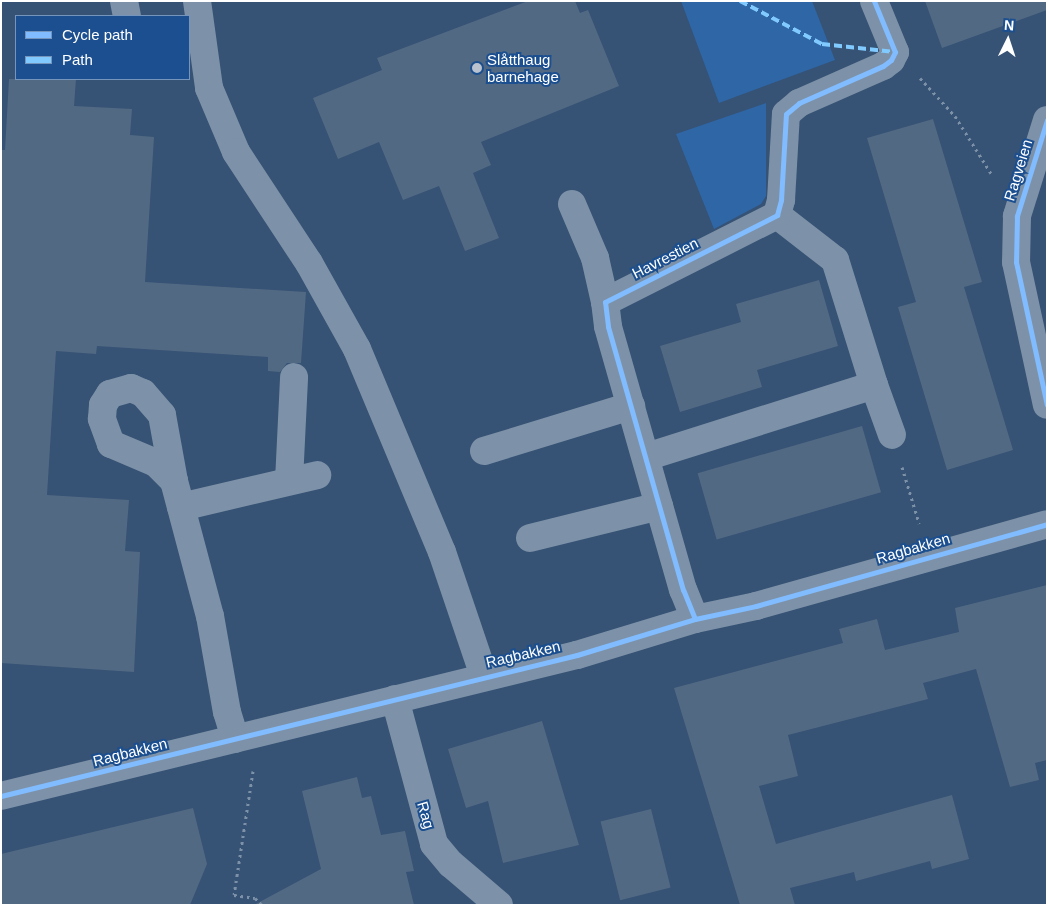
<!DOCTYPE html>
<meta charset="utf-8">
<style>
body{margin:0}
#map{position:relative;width:1048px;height:906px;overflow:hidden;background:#365274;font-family:Helvetica,sans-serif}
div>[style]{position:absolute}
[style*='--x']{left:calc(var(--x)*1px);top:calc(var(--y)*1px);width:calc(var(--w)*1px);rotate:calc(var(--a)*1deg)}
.green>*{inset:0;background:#2f66a5}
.building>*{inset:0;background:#526984;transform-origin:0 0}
.path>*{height:3px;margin-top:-1.5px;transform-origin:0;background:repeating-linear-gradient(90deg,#7d92a8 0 2.5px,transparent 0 6.5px)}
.minor>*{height:28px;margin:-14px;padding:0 14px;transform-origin:14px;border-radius:14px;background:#7d92a8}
.quiet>*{height:4px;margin-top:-2px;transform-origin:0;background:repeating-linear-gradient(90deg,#80caff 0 8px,transparent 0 12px)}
.cycleway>*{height:5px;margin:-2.5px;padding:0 2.5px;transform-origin:2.5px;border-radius:2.5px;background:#80bcff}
.dots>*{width:14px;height:14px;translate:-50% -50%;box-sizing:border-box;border:2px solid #1b4f8f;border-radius:50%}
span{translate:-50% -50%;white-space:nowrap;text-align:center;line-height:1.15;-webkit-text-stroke:4px #1b4f8f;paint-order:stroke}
.poi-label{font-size:15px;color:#fff}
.left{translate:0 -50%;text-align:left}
.street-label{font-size:15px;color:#fff}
.frame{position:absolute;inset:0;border:2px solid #fff;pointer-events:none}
.legend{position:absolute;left:15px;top:15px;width:175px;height:65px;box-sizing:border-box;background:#1b4f8f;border:1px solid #7695bc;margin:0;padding:6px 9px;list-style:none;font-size:15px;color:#fff}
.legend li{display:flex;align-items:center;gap:10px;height:25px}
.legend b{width:25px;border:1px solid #7695bc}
.north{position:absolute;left:983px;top:15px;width:50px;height:50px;-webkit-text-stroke:4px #1b4f8f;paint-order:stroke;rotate:4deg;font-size:14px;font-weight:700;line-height:20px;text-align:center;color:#fff}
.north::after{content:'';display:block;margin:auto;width:18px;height:22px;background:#fff;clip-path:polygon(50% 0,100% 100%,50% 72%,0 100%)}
</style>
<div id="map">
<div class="green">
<div style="clip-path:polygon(681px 1px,812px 1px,835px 60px,719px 103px)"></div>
<div style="clip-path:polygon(766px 103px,766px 196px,761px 204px,714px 229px,676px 134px)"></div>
</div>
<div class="building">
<div style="clip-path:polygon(528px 1px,575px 1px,580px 13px,588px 10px,619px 86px,481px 142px,491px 165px,473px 173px,499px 238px,465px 251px,439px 186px,403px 200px,379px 142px,338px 159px,313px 98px,382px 70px,377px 58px)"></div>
<div style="clip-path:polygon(925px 1px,1047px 1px,1047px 10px,942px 48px)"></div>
<div style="clip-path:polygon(9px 79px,76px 79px,74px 106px,132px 109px,130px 135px,154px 137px,145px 282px,306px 292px,301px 363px,287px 363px,280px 372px,268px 371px,268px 357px,97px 346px,96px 354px,56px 351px,47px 495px,129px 500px,125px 551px,140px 552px,134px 672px,1px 663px,1px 150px,5px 150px)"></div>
<div style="clip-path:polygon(933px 119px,982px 282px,964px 287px,1013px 450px,947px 470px,898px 307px,916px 302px,867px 138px)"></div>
<div style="clip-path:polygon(819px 280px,838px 346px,757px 370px,762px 387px,680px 412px,660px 346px,741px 322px,736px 304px)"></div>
<div style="left:862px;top:426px;width:69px;height:171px;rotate:74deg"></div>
<div style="clip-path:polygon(1047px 585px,1047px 760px,1035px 763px,1039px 780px,1010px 787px,976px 669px,923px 683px,928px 699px,788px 735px,798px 776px,759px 786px,776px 844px,952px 795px,969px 859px,932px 869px,930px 861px,856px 881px,854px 872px,790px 888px,795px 905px,740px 905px,674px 688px,843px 643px,839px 629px,877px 619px,885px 650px,959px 632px,955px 608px)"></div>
<div style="clip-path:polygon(542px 721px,579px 845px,503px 863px,488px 801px,466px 808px,448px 749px)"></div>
<div style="clip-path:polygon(357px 777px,362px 798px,371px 796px,381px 835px,405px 831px,414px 871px,406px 872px,414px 905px,254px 905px,321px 869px,302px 791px)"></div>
<div style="clip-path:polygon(193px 808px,207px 864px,190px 905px,1px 905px,1px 854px)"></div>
<div style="left:651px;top:809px;width:81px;height:52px;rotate:76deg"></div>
</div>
<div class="path">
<div style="--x:920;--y:78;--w:52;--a:47.4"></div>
<div style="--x:955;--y:116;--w:70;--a:57.9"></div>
<div style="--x:902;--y:467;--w:59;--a:73.1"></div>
<div style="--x:253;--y:771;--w:125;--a:98.7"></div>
<div style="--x:234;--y:895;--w:21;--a:8"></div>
<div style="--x:255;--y:898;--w:10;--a:45"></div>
</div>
<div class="minor">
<div style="--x:124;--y:1;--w:15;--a:79"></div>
<div style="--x:197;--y:1;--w:88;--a:82.1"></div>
<div style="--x:209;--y:88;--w:69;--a:67.1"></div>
<div style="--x:236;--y:152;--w:133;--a:56.7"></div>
<div style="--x:309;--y:263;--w:98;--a:60.8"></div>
<div style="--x:357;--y:349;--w:220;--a:67.3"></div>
<div style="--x:442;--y:552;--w:131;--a:71.3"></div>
<div style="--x:1047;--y:120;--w:101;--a:107.4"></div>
<div style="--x:1017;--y:216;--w:46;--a:91.2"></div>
<div style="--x:1016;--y:262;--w:146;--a:77.8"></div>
<div style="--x:572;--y:204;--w:59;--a:66.9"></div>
<div style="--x:595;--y:258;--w:45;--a:77.2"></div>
<div style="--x:874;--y:385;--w:53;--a:70.2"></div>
<div style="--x:484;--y:451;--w:154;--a:-17"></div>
<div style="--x:646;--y:457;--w:239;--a:-17.5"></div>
<div style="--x:874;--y:385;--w:131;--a:-107.3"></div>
<div style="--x:835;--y:260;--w:73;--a:-142.2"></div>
<div style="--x:174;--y:481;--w:25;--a:-135"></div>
<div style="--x:156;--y:463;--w:49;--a:-157.1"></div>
<div style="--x:111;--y:444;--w:27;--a:-110"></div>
<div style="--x:102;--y:419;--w:14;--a:-86"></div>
<div style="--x:103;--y:405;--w:13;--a:-58"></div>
<div style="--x:110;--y:394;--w:22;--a:-16"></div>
<div style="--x:131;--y:388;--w:13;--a:23"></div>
<div style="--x:143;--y:393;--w:29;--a:49"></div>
<div style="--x:162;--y:415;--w:67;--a:79.7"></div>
<div style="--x:174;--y:481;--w:140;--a:75.1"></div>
<div style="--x:210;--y:616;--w:97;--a:80"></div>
<div style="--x:227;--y:712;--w:28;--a:73"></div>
<div style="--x:289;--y:481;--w:104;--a:-87.2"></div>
<div style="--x:181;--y:507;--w:140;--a:-13.2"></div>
<div style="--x:530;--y:538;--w:133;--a:-13.9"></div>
<div style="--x:695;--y:619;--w:31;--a:-112"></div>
<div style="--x:683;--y:590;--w:274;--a:-105.9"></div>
<div style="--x:608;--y:326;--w:24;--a:-97"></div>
<div style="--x:605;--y:302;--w:193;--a:-26.8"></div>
<div style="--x:777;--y:215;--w:16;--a:-75"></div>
<div style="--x:781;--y:200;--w:86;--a:-86.7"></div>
<div style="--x:786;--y:114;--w:17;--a:-40"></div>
<div style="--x:799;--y:103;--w:92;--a:-23.8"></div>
<div style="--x:883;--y:66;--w:10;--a:-37"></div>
<div style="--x:891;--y:60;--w:9;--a:-63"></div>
<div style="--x:895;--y:52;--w:55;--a:-112.4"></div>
<div style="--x:395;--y:699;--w:150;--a:74.9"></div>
<div style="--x:434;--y:844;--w:26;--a:50"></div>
<div style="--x:451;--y:864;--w:63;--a:40.5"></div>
<div style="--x:1;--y:796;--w:593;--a:-13.76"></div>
<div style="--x:577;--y:655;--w:123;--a:-17"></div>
<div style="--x:695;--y:619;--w:62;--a:-12"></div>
<div style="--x:756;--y:606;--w:302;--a:-15.7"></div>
</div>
<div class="quiet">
<div style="--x:740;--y:1;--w:93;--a:27.7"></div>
<div style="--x:822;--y:44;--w:73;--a:6.3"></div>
</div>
<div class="cycleway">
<div style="--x:1047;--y:120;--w:101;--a:107.4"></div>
<div style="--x:1017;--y:216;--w:46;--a:91.2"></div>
<div style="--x:1016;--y:262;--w:146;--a:77.8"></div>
<div style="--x:695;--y:619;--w:31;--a:-112"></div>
<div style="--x:683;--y:590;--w:274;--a:-105.9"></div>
<div style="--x:608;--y:326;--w:24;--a:-97"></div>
<div style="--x:605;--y:302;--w:193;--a:-26.8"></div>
<div style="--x:777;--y:215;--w:16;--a:-75"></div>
<div style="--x:781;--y:200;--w:86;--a:-86.7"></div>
<div style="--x:786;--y:114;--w:17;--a:-40"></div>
<div style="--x:799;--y:103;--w:92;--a:-23.8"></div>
<div style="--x:883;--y:66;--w:10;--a:-37"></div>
<div style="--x:891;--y:60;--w:9;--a:-63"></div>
<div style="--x:895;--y:52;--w:55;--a:-112.4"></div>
<div style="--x:1;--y:796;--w:593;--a:-13.76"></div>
<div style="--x:577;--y:655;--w:123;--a:-17"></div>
<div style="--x:695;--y:619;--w:62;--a:-12"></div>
<div style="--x:756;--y:606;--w:302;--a:-15.7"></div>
</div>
<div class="dots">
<div style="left:477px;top:68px;background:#b9c2ce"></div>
</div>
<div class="poi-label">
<span class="left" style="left:487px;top:68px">Slåtthaug<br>barnehage</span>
</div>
<div class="street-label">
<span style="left:1018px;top:170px;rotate:-73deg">Ragveien</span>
<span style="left:665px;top:258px;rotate:-27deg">Havrestien</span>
<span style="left:913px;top:548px;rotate:-16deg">Ragbakken</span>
<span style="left:523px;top:654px;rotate:-13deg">Ragbakken</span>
<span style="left:130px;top:752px;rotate:-14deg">Ragbakken</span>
<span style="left:426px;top:815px;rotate:74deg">Rag</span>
</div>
<div class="frame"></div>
<ul class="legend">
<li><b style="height:6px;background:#80bcff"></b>Cycle path</li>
<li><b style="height:6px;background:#80caff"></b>Path</li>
</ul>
<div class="north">N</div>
</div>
